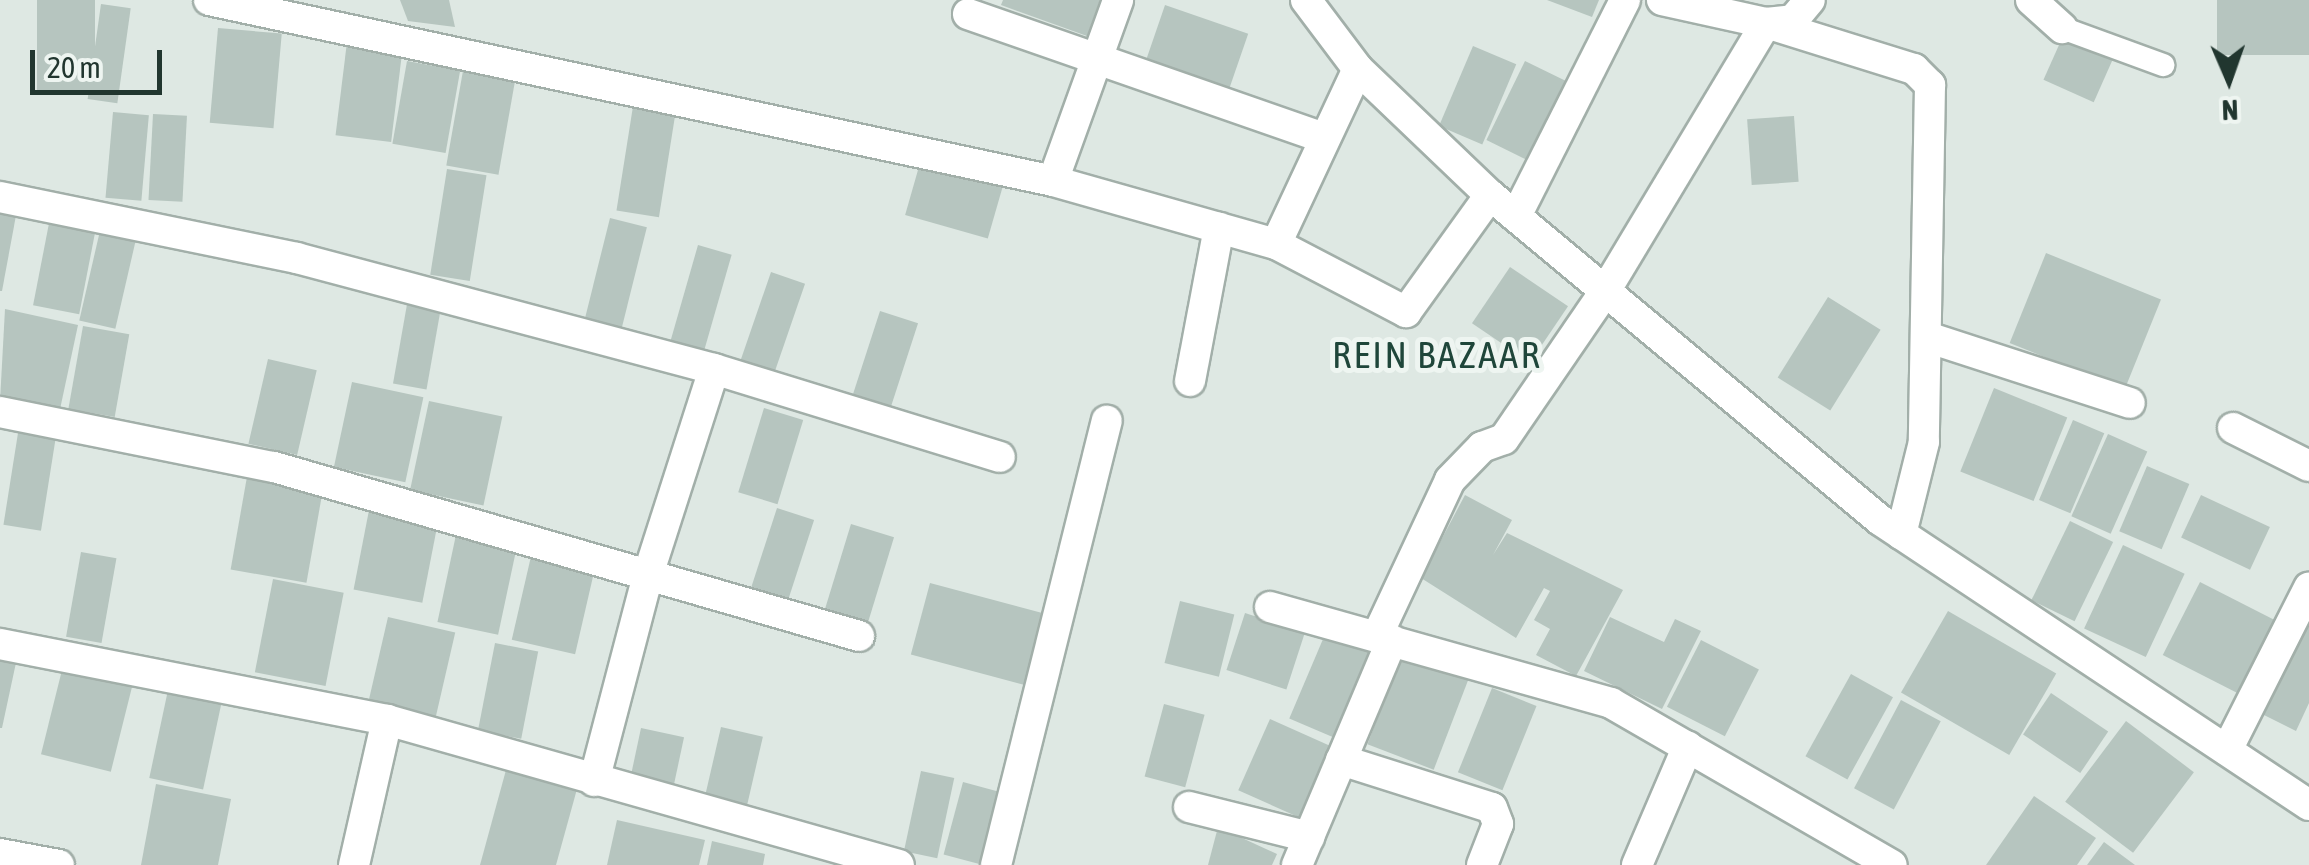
<!DOCTYPE html>
<style>
body{margin:0}
#map{position:relative;width:2309px;height:865px;overflow:hidden;background:#dee8e3;font-family:"Asap Condensed",sans-serif}
div>[style]{position:absolute}
[style*='--x']{left:calc(var(--x)*1px);top:calc(var(--y)*1px);width:calc(var(--w)*1px);rotate:calc(var(--a)*1deg)}
.building>*{inset:0;background:#b6c5bf;transform-origin:0 0}
.roads{filter:drop-shadow(2px 0 #a2afa9) drop-shadow(-2px 0 #a2afa9) drop-shadow(0 2px #a2afa9) drop-shadow(0 -2px #a2afa9)}
.lane>*{height:22px;margin:-11px;padding:0 11px;transform-origin:11px;border-radius:11px;background:#fff}
.street>*{height:30px;margin:-15px;padding:0 15px;transform-origin:15px;border-radius:15px;background:#fff}
span{translate:-50% -50%;white-space:nowrap;text-align:center;line-height:1.15;-webkit-text-stroke:10px #eef5f1;paint-order:stroke}
.neighbourhood-label{font-size:38px;color:#1f463a;letter-spacing:2.5px}
.north{position:absolute;left:2179px;top:30px;width:100px;height:100px;-webkit-text-stroke:8px #eef5f1;paint-order:stroke;rotate:178deg;font-size:28px;font-weight:700;line-height:40px;text-align:center;color:#21362f}
.north::after{content:'';display:block;margin:auto;width:35px;height:45px;background:#21362f;clip-path:polygon(50% 0,100% 100%,50% 72%,0 100%)}
.scale{position:absolute;left:30px;top:50px;width:132px;height:45px;box-sizing:border-box;border:5px solid #21362f;border-top:0;padding-left:12px;font-size:30px;line-height:35px;white-space:nowrap;color:#21362f;-webkit-text-stroke:8px #eef5f1;paint-order:stroke}
</style>
<div id="map">
<div class="building">
<div style="left:37px;top:0;width:58px;height:95px"></div>
<div style="clip-path:polygon(400px 0,449px 0,455px 27px,408px 21px)"></div>
<div style="clip-path:polygon(1003px 0,1100px 0,1087px 36px,1001px 5px)"></div>
<div style="clip-path:polygon(1547px 0,1599px 0,1592px 17px)"></div>
<div style="left:2217px;top:0;width:92px;height:55px"></div>
<div style="left:101px;top:4px;width:30px;height:96px;rotate:8deg"></div>
<div style="left:1165px;top:5px;width:88px;height:57px;rotate:19deg"></div>
<div style="left:218px;top:28px;width:64px;height:95px;rotate:5deg"></div>
<div style="left:2063px;top:36px;width:55px;height:48px;rotate:24deg"></div>
<div style="left:347px;top:42px;width:56px;height:94px;rotate:7deg"></div>
<div style="left:1473px;top:46px;width:47px;height:87px;rotate:23deg"></div>
<div style="left:407px;top:61px;width:54px;height:84px;rotate:10deg"></div>
<div style="left:1525px;top:61px;width:49px;height:88px;rotate:26deg"></div>
<div style="left:464px;top:65px;width:53px;height:102px;rotate:10deg"></div>
<div style="left:634px;top:100px;width:43px;height:112px;rotate:9deg"></div>
<div style="left:113px;top:112px;width:36px;height:86px;rotate:5deg"></div>
<div style="left:153px;top:114px;width:34px;height:86px;rotate:3deg"></div>
<div style="left:1794px;top:116px;width:66px;height:47px;rotate:86deg"></div>
<div style="left:920px;top:163px;width:86px;height:54px;rotate:16deg"></div>
<div style="left:447px;top:169px;width:40px;height:107px;rotate:9deg"></div>
<div style="clip-path:polygon(0 207px,17px 210px,2px 291px,0 291px)"></div>
<div style="left:51px;top:213px;width:47px;height:94px;rotate:11deg"></div>
<div style="left:610px;top:218px;width:38px;height:107px;rotate:14deg"></div>
<div style="left:102px;top:222px;width:37px;height:101px;rotate:13deg"></div>
<div style="left:698px;top:245px;width:35px;height:106px;rotate:16deg"></div>
<div style="left:2046px;top:253px;width:124px;height:97px;rotate:22deg"></div>
<div style="left:1510px;top:267px;width:70px;height:68px;rotate:34deg"></div>
<div style="left:771px;top:272px;width:36px;height:101px;rotate:19deg"></div>
<div style="left:409px;top:293px;width:34px;height:92px;rotate:10deg"></div>
<div style="left:1828px;top:297px;width:62px;height:95px;rotate:32deg"></div>
<div style="clip-path:polygon(5px 309px,78px 325px,59px 414px,0 401px)"></div>
<div style="left:880px;top:311px;width:40px;height:93px;rotate:18deg"></div>
<div style="left:83px;top:326px;width:47px;height:84px;rotate:10deg"></div>
<div style="left:268px;top:359px;width:50px;height:87px;rotate:13deg"></div>
<div style="left:352px;top:382px;width:73px;height:87px;rotate:12deg"></div>
<div style="left:1994px;top:388px;width:79px;height:90px;rotate:22deg"></div>
<div style="left:429px;top:401px;width:75px;height:91px;rotate:12deg"></div>
<div style="left:764px;top:408px;width:41px;height:88px;rotate:17deg"></div>
<div style="left:2073px;top:420px;width:34px;height:87px;rotate:23deg"></div>
<div style="left:18px;top:433px;width:38px;height:93px;rotate:9deg"></div>
<div style="left:2108px;top:434px;width:43px;height:90px;rotate:24deg"></div>
<div style="left:2147px;top:466px;width:46px;height:71px;rotate:23deg"></div>
<div style="left:248px;top:471px;width:77px;height:100px;rotate:10deg"></div>
<div style="clip-path:polygon(1465px 495px,1512px 520px,1493px 555px,1507px 533px,1623px 590px,1576px 676px,1536px 655px,1550px 629px,1534px 620px,1550px 591px,1544px 588px,1516px 638px,1421px 578px)"></div>
<div style="left:2201px;top:495px;width:76px;height:47px;rotate:25deg"></div>
<div style="left:370px;top:505px;width:70px;height:86px;rotate:11deg"></div>
<div style="left:777px;top:508px;width:39px;height:84px;rotate:18deg"></div>
<div style="left:2070px;top:521px;width:48px;height:88px;rotate:26deg"></div>
<div style="left:851px;top:524px;width:45px;height:97px;rotate:17deg"></div>
<div style="left:457px;top:530px;width:62px;height:94px;rotate:12deg"></div>
<div style="left:2123px;top:545px;width:68px;height:92px;rotate:25deg"></div>
<div style="left:81px;top:552px;width:36px;height:86px;rotate:10deg"></div>
<div style="left:532px;top:552px;width:65px;height:90px;rotate:13deg"></div>
<div style="left:273px;top:579px;width:72px;height:95px;rotate:11deg"></div>
<div style="left:2200px;top:582px;width:87px;height:82px;rotate:27deg"></div>
<div style="left:930px;top:583px;width:123px;height:74px;rotate:15deg"></div>
<div style="left:1180px;top:601px;width:56px;height:64px;rotate:14deg"></div>
<div style="left:1948px;top:611px;width:125px;height:94px;rotate:30deg"></div>
<div style="left:1245px;top:613px;width:63px;height:60px;rotate:18deg"></div>
<div style="left:388px;top:617px;width:69px;height:88px;rotate:13deg"></div>
<div style="clip-path:polygon(1610px 617px,1664px 642px,1675px 619px,1701px 631px,1662px 709px,1584px 671px)"></div>
<div style="clip-path:polygon(2301px 617px,2309px 621px,2309px 703px,2296px 731px,2254px 710px)"></div>
<div style="left:1326px;top:632px;width:63px;height:94px;rotate:23deg"></div>
<div style="left:1701px;top:640px;width:65px;height:75px;rotate:27deg"></div>
<div style="left:495px;top:643px;width:44px;height:89px;rotate:11deg"></div>
<div style="left:1404px;top:649px;width:71px;height:102px;rotate:21deg"></div>
<div style="clip-path:polygon(0 655px,17px 658px,2px 728px,0 728px)"></div>
<div style="left:63px;top:666px;width:72px;height:91px;rotate:14deg"></div>
<div style="left:1851px;top:674px;width:48px;height:94px;rotate:29deg"></div>
<div style="left:1492px;top:688px;width:48px;height:91px;rotate:22deg"></div>
<div style="left:168px;top:690px;width:55px;height:90px;rotate:12deg"></div>
<div style="left:2051px;top:693px;width:69px;height:50px;rotate:34deg"></div>
<div style="left:1901px;top:700px;width:45px;height:100px;rotate:28deg"></div>
<div style="left:1164px;top:704px;width:42px;height:75px;rotate:15deg"></div>
<div style="left:1270px;top:719px;width:68px;height:78px;rotate:24deg"></div>
<div style="left:2126px;top:721px;width:85px;height:101px;rotate:37deg"></div>
<div style="left:721px;top:727px;width:43px;height:76px;rotate:13deg"></div>
<div style="left:641px;top:728px;width:44px;height:50px;rotate:12deg"></div>
<div style="clip-path:polygon(506px 770px,577px 789px,556px 865px,480px 865px)"></div>
<div style="left:921px;top:771px;width:34px;height:82px;rotate:12deg"></div>
<div style="left:963px;top:782px;width:43px;height:75px;rotate:15deg"></div>
<div style="clip-path:polygon(156px 784px,231px 799px,218px 865px,141px 865px)"></div>
<div style="clip-path:polygon(2034px 796px,2096px 838px,2077px 865px,1986px 865px)"></div>
<div style="clip-path:polygon(617px 820px,705px 840px,699px 865px,607px 865px)"></div>
<div style="clip-path:polygon(1218px 827px,1277px 854px,1272px 865px,1208px 865px)"></div>
<div style="clip-path:polygon(712px 841px,765px 854px,763px 865px,707px 865px)"></div>
<div style="clip-path:polygon(2104px 842px,2135px 865px,2087px 865px)"></div>
</div>
<div class="roads">
<div class="lane">
<div style="--x:2062;--y:28;--w:108;--a:20.1"></div>
</div>
<div class="street">
<div style="--x:209;--y:0;--w:863;--a:12.1"></div>
<div style="--x:1053;--y:181;--w:232;--a:15.8"></div>
<div style="--x:1276;--y:244;--w:193;--a:-64.9"></div>
<div style="--x:1306;--y:0;--w:86;--a:53"></div>
<div style="--x:1358;--y:69;--w:182;--a:43.7"></div>
<div style="--x:1490;--y:195;--w:508;--a:39.81"></div>
<div style="--x:1880;--y:520;--w:515;--a:33.6"></div>
<div style="--x:1662;--y:0;--w:107;--a:12.5"></div>
<div style="--x:1766;--y:23;--w:27;--a:-6"></div>
<div style="--x:1793;--y:20;--w:26;--a:-50"></div>
<div style="--x:2031;--y:0;--w:42;--a:42.1"></div>
<div style="--x:968;--y:14;--w:375;--a:19.2"></div>
<div style="--x:1053;--y:181;--w:192;--a:-70.2"></div>
<div style="--x:0;--y:197;--w:303;--a:11.6"></div>
<div style="--x:297;--y:258;--w:432;--a:14.9"></div>
<div style="--x:714;--y:369;--w:299;--a:17.1"></div>
<div style="--x:1516;--y:216;--w:242;--a:-63.2"></div>
<div style="--x:1276;--y:244;--w:147;--a:27.6"></div>
<div style="--x:1406;--y:312;--w:144;--a:-54.3"></div>
<div style="--x:1930;--y:338;--w:210;--a:18"></div>
<div style="--x:1190;--y:381;--w:156;--a:-79.3"></div>
<div style="--x:0;--y:412;--w:279;--a:11.4"></div>
<div style="--x:274;--y:467;--w:609;--a:16.11"></div>
<div style="--x:2233;--y:428;--w:85;--a:26.6"></div>
<div style="--x:1270;--y:607;--w:354;--a:15.7"></div>
<div style="--x:1611;--y:703;--w:324;--a:30"></div>
<div style="--x:1377;--y:636;--w:172;--a:-64.9"></div>
<div style="--x:1450;--y:480;--w:46;--a:-45.9"></div>
<div style="--x:1482;--y:447;--w:23;--a:-20"></div>
<div style="--x:1504;--y:439;--w:177;--a:-55.6"></div>
<div style="--x:1604;--y:293;--w:315;--a:-59"></div>
<div style="--x:1766;--y:23;--w:155;--a:17.3"></div>
<div style="--x:1914;--y:69;--w:23;--a:45"></div>
<div style="--x:1930;--y:85;--w:357;--a:91"></div>
<div style="--x:1924;--y:442;--w:95;--a:104"></div>
<div style="--x:0;--y:644;--w:394;--a:11.1"></div>
<div style="--x:387;--y:720;--w:532;--a:15.81"></div>
<div style="--x:2227;--y:750;--w:182;--a:-63.2"></div>
<div style="--x:1341;--y:760;--w:158;--a:17.6"></div>
<div style="--x:1492;--y:808;--w:17;--a:69"></div>
<div style="--x:1498;--y:824;--w:44;--a:111.3"></div>
<div style="--x:594;--y:781;--w:213;--a:-75.3"></div>
<div style="--x:648;--y:575;--w:216;--a:-72.2"></div>
<div style="--x:1189;--y:807;--w:124;--a:14"></div>
<div style="--x:0;--y:854;--w:60;--a:10.6"></div>
<div style="--x:354;--y:865;--w:149;--a:-77.2"></div>
<div style="--x:996;--y:865;--w:458;--a:-76"></div>
<div style="--x:1297;--y:865;--w:244;--a:-67.1"></div>
<div style="--x:1637;--y:865;--w:129;--a:-66.8"></div>
</div>
</div>
<div class="neighbourhood-label">
<span style="left:1437px;top:355px">REIN BAZAAR</span>
</div>
<div class="north">N</div>
<div class="scale">20 m</div>
</div>
